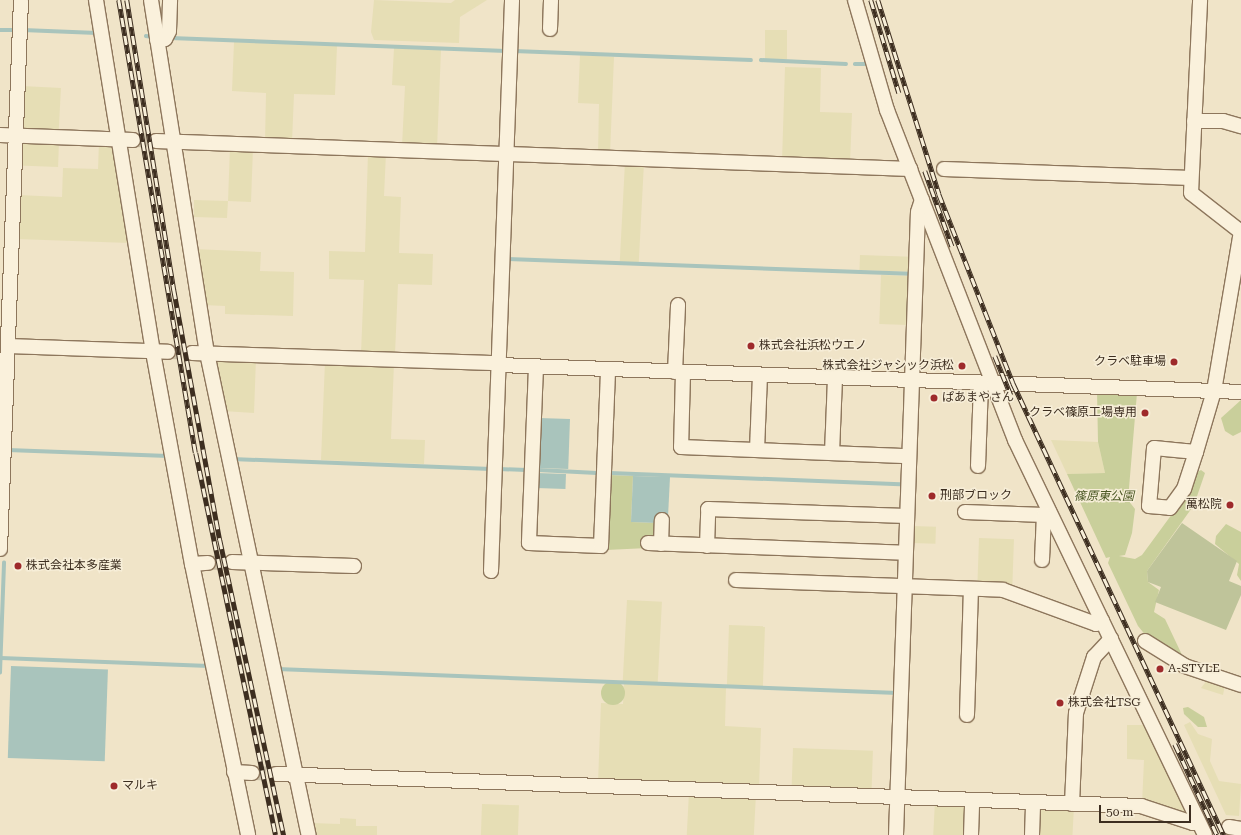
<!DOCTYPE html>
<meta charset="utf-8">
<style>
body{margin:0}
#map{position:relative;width:1241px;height:835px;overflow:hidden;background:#f0e4c8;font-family:"Roboto Serif","Noto Sans JP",serif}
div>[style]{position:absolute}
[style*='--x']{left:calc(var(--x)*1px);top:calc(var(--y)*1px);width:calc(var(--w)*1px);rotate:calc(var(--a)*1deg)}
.farmland>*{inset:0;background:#e6deb5;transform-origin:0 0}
.green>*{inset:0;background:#c9cf9b}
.round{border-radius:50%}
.cemetery>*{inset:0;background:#bfc49a}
.water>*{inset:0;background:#a9c4bc;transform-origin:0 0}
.stream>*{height:3.5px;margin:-1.75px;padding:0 1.75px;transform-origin:1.75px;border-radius:1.75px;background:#a9c4bc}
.minor-tunnel>*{height:14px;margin-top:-7px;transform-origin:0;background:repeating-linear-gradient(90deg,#ccc0a6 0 14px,transparent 0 21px)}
.roads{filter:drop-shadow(1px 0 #8d765c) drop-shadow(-1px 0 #8d765c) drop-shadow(0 1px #8d765c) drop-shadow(0 -1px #8d765c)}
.minor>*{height:14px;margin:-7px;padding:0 7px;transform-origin:7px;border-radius:7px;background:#faf1dc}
.rail>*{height:4.5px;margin-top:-2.25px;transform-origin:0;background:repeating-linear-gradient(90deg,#f7eed8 0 9px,#3d2e20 0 18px);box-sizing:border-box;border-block:1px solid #3d2e20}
.dots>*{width:11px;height:11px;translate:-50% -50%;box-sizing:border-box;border:2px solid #f7eed8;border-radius:50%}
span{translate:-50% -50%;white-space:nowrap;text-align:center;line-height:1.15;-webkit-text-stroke:3px #f7eed8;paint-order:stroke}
.poi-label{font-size:12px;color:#3d2e20}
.left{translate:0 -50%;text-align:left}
.right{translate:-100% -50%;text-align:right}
.park-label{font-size:12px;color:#4d5a26;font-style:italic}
.scale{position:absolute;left:1099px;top:805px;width:92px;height:18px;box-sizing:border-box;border:2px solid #3d2e20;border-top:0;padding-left:5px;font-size:12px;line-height:14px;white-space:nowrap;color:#3d2e20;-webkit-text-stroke:3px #f7eed8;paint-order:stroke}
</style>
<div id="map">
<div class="farmland">
<div style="clip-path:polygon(374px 0,451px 3px,455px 0,487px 0,460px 17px,459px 43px,374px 40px,371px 32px)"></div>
<div style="left:765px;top:30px;width:22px;height:29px"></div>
<div style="clip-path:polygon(234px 42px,337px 46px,335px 95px,294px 94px,292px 142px,265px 141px,266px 93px,232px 91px)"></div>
<div style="clip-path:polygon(394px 48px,441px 50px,437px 148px,402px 146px,405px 86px,392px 85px)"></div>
<div style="clip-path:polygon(580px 55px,614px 57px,610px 154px,598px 154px,599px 104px,578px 103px)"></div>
<div style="clip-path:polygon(785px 67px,821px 68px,820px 112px,852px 113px,850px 163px,782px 161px)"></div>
<div style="left:22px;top:86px;width:39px;height:43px;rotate:3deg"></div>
<div style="left:59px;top:141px;width:26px;height:39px;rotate:92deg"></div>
<div style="clip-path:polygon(99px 142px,114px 145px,130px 243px,16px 239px,18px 195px,62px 197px,63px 168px,98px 169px)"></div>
<div style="clip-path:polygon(230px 147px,253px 148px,251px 202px,228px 201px,227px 218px,194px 217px,194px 200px,228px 201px)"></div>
<div style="clip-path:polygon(368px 152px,386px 153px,384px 196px,401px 197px,399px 253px,433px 254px,432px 285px,398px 284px,395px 354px,361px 353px,364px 280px,329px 279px,329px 251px,365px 252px)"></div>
<div style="left:625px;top:162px;width:19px;height:100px;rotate:3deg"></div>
<div style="clip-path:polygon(194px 249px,261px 252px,260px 271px,294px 272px,293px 316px,225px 314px,225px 306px,203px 305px)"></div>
<div style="left:860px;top:255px;width:51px;height:15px;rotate:2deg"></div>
<div style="left:881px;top:275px;width:29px;height:49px;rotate:2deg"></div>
<div style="clip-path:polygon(212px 357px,256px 358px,254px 413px,223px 411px)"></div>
<div style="clip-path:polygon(325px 361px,394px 363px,391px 439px,425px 440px,424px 464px,321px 460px)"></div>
<div style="clip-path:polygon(1051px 440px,1098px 442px,1105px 473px,1067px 474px)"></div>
<div style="left:912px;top:526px;width:24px;height:17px;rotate:2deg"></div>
<div style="left:979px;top:538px;width:35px;height:48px;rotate:2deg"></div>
<div style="left:627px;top:600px;width:35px;height:81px;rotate:3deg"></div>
<div style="left:729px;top:625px;width:36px;height:60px;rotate:2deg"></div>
<div style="clip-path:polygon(1208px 679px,1225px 685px,1223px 695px,1201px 688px)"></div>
<div style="clip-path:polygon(624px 683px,726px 687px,725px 726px,761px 728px,759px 789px,598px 783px,601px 703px,623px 704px)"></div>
<div style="clip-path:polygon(1190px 722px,1198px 734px,1212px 739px,1210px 761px,1219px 781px,1241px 784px,1239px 816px,1226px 815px,1184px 725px)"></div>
<div style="clip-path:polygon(1127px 725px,1147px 725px,1191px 817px,1142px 804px,1144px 760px,1127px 759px)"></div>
<div style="left:793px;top:748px;width:80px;height:42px;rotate:2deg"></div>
<div style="left:689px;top:792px;width:67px;height:43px;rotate:3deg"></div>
<div style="left:935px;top:801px;width:34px;height:34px;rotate:3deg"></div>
<div style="left:482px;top:804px;width:37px;height:31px;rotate:2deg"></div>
<div style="left:1037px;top:805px;width:37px;height:30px;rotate:3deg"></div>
<div style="clip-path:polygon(340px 818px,356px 819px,356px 826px,377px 826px,377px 835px,313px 835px,311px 823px,340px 824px)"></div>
</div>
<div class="green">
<div style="clip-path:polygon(1097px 391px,1137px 393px,1128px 500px,1135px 509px,1132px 533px,1125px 555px,1119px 556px,1135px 559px,1142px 555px,1186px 495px,1194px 474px,1201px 470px,1205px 473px,1194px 505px,1147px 571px,1148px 582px,1159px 590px,1154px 612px,1165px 619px,1183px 657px,1147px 637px,1138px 626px,1108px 563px,1110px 557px,1106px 558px,1067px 474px,1105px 473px,1098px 442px)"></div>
<div style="clip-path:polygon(1241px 400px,1241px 432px,1233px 436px,1225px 431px,1221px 418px)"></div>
<div style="clip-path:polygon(609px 475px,633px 476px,631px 522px,657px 523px,656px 539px,648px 548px,606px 550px)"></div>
<div style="clip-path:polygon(1226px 524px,1241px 532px,1241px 581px,1237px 575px,1239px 564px,1215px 544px,1216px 536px)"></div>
<div class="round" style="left:601px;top:681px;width:24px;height:24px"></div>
<div style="clip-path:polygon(1188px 707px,1204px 717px,1207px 727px,1198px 727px,1184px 714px,1183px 708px)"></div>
</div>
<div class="cemetery">
<div style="clip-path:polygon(1182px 523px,1237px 561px,1229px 581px,1241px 586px,1241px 595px,1226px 630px,1155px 602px,1161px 587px,1148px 582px,1147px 571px)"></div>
</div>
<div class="water">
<div style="left:539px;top:418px;width:31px;height:50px;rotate:2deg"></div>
<div style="left:537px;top:473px;width:29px;height:15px;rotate:2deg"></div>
<div style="clip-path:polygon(633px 476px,670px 477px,668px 517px,657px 523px,631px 522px)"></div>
<div style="left:11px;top:666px;width:97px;height:92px;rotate:2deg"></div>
</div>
<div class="stream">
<div style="--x:0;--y:30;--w:16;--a:0"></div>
<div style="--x:23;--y:30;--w:74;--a:2.3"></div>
<div style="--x:146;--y:36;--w:7;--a:8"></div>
<div style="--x:171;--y:38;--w:335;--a:2.2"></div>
<div style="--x:514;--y:51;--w:237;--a:2.2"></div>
<div style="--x:761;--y:60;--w:85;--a:2.7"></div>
<div style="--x:855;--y:64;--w:9;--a:0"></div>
<div style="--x:505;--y:259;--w:405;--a:2.1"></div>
<div style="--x:8;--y:450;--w:160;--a:2.1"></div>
<div style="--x:232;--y:459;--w:259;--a:2.2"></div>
<div style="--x:499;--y:469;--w:27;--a:2"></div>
<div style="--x:538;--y:470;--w:59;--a:2.9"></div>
<div style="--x:610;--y:473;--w:290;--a:2.2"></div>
<div style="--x:1;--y:658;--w:208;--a:2.2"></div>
<div style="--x:277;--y:669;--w:621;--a:2.21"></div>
<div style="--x:0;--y:673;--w:110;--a:-87.9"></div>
</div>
<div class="minor-tunnel">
<div style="--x:133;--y:140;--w:23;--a:2"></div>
<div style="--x:168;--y:352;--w:24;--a:2"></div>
<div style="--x:208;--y:563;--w:24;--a:-2"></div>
<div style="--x:252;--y:773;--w:24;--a:2"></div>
</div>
<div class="roads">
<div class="minor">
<div style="--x:96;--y:0;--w:357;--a:80.8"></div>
<div style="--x:153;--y:352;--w:216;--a:79.6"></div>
<div style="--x:192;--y:564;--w:277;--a:78.3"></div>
<div style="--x:151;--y:0;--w:357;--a:81"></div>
<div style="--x:207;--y:353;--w:493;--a:78.1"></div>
<div style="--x:855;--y:0;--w:115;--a:73.8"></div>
<div style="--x:887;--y:110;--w:354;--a:68.8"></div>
<div style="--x:1015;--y:440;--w:438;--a:64.3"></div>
<div style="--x:550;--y:29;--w:29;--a:-88"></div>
<div style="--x:157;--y:40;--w:8;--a:-7"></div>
<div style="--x:165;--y:39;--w:9;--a:-63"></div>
<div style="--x:169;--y:31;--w:31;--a:-88"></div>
<div style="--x:1194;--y:121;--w:29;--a:0"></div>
<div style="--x:1223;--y:121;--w:19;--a:16"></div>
<div style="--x:0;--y:135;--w:133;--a:2.2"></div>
<div style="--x:156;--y:141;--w:755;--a:2.13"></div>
<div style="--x:944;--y:169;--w:247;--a:2.1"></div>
<div style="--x:8;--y:346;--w:160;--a:2.1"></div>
<div style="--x:192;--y:353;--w:307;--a:1.9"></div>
<div style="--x:499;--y:365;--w:742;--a:2.08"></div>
<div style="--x:536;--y:367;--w:176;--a:92.3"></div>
<div style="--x:529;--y:543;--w:72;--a:2.4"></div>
<div style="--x:601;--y:546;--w:176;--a:-87.7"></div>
<div style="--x:675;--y:372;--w:67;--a:-87.4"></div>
<div style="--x:683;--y:373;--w:74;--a:91.5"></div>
<div style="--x:681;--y:447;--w:228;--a:2.3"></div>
<div style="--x:757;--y:450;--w:75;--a:-87.7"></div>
<div style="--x:1196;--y:452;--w:42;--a:-174.6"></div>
<div style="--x:1154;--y:448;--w:58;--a:94.9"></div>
<div style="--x:1149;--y:506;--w:21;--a:5"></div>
<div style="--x:1170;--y:508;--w:24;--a:-54"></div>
<div style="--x:1184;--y:489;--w:39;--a:-72"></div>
<div style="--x:1196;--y:452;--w:64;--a:-73.6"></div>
<div style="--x:1214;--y:391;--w:161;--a:-80.4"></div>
<div style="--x:1241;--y:232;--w:63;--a:-142"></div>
<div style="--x:1191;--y:193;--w:193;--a:-87.3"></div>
<div style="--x:832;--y:453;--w:75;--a:-87.7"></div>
<div style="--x:978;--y:466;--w:82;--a:-87.9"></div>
<div style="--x:965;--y:512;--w:79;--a:2.2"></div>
<div style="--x:1044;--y:515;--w:6;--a:-31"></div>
<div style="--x:648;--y:543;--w:257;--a:2.2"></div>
<div style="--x:661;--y:544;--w:24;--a:-88"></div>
<div style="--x:707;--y:546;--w:37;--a:-88"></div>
<div style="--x:708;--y:509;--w:198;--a:2"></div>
<div style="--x:0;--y:549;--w:549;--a:-87.81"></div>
<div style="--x:1042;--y:560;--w:45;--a:-87.5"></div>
<div style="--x:232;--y:562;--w:122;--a:1.9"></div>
<div style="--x:192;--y:564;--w:16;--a:-4"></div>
<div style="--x:491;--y:571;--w:571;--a:-87.89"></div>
<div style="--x:736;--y:580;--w:267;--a:2.1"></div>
<div style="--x:1003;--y:590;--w:99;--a:20.1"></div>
<div style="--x:1096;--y:624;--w:7;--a:-27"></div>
<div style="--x:1145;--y:641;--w:47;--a:32"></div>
<div style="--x:1185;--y:666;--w:59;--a:18.7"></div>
<div style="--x:967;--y:715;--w:126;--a:-88.2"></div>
<div style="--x:234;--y:772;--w:18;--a:3"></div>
<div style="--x:276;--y:774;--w:866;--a:2.12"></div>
<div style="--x:1141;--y:806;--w:55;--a:18.1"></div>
<div style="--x:1193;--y:823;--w:5;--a:-22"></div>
<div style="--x:1072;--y:804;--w:91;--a:-87.5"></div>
<div style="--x:1076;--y:713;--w:59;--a:-72.2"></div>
<div style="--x:1094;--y:657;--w:25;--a:-47"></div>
<div style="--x:1229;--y:827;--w:12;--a:9"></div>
<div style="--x:896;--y:835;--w:623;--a:-87.98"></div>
<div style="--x:918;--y:212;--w:13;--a:-72"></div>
<div style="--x:971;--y:835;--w:35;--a:-88"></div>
<div style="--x:1032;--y:835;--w:33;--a:-88"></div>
</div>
</div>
<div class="rail">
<div style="--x:119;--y:0;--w:459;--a:80.4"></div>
<div style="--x:196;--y:453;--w:390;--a:78.2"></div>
<div style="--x:127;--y:0;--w:294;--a:80.8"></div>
<div style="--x:174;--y:290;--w:254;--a:79.6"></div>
<div style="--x:220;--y:540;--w:302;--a:77.8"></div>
<div style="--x:871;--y:0;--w:97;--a:73.2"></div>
<div style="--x:878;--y:0;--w:203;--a:72.5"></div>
<div style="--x:939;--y:194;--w:203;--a:68.6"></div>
<div style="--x:1013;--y:383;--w:499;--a:65"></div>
<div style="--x:925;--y:171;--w:80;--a:70.2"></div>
<div style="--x:995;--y:356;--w:42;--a:67.7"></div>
<div style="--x:1175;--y:744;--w:100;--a:65.2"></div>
</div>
<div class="dots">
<div style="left:751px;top:346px;background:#9e2a2b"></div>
<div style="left:1174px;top:362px;background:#9e2a2b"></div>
<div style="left:962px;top:366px;background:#9e2a2b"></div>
<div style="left:934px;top:398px;background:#9e2a2b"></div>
<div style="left:1145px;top:413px;background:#9e2a2b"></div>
<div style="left:932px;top:496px;background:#9e2a2b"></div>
<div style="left:1230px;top:505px;background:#9e2a2b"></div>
<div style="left:18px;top:566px;background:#9e2a2b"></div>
<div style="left:1160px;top:669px;background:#9e2a2b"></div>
<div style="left:1060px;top:703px;background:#9e2a2b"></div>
<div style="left:114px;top:786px;background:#9e2a2b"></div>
</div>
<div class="poi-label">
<span class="left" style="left:759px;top:346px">株式会社浜松ウエノ</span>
<span class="right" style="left:1166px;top:362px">クラベ駐車場</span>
<span class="right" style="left:954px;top:366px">株式会社ジャシック浜松</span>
<span class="left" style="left:942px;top:398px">ぱあまやさん</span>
<span class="right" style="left:1137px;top:413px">クラベ篠原工場専用</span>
<span class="left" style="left:940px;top:496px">刑部ブロック</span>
<span class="right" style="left:1222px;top:505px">萬松院</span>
<span class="left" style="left:26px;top:566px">株式会社本多産業</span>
<span class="left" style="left:1168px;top:669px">A-STYLE</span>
<span class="left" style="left:1068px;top:703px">株式会社TSG</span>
<span class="left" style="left:122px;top:786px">マルキ</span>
</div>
<div class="park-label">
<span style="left:1104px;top:497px">篠原東公園</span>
</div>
<div class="scale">50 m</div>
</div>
